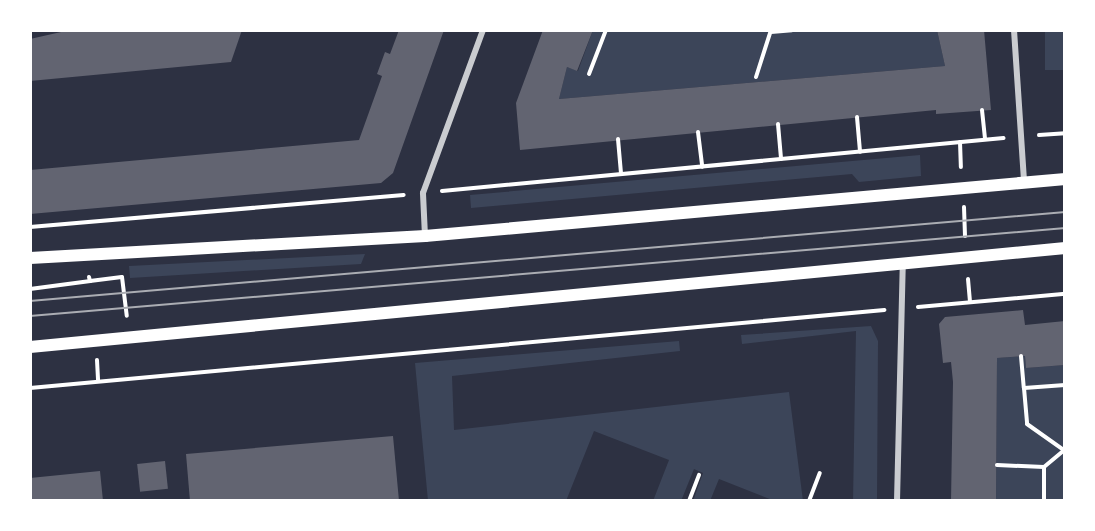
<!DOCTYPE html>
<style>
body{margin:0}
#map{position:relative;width:1095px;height:531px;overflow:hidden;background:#2d3142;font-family:"Alegreya Sans",sans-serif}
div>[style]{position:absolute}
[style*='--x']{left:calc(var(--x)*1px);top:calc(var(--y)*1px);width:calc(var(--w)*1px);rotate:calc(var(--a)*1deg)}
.green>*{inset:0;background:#3c4559;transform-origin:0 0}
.building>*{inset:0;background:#626471;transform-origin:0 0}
.path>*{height:4px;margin:-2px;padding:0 2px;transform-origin:2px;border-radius:2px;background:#fff}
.minor>*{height:6px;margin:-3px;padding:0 3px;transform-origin:3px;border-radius:3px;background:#caccd0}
.secondary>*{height:12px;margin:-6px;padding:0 6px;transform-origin:6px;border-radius:6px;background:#fff}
.tram>*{height:1.5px;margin:-0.75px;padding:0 0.75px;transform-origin:0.75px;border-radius:0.75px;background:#abadb3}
span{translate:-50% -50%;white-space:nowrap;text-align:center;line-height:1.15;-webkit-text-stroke:6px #fff;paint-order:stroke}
.frame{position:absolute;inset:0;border:32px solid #fff;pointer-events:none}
</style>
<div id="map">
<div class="green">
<div style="clip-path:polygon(593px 30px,937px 30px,945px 66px,559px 99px,567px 67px,578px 71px)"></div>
<div style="left:1045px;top:30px;width:20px;height:40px"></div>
<div style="clip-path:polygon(920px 155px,921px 176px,859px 182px,852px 174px,471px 208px,470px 195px)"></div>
<div style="clip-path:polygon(365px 254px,361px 264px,130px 278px,129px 266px)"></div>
<div style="clip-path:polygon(871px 326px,878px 341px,877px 501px,853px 501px,856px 331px,742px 344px,741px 335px)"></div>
<div style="clip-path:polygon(679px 341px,680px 351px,452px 376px,454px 430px,789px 392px,803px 501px,775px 501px,719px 479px,710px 501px,693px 501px,703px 473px,694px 469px,681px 501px,653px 501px,669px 460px,594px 431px,566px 501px,428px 501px,415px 363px)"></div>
<div style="clip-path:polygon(1025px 356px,1026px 368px,1065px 365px,1065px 501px,996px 501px,997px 358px)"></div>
</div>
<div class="building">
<div style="clip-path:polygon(70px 30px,94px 32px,242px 30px,231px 62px,30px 81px,30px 39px)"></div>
<div style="clip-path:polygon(399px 30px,444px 30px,393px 173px,381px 183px,30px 214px,30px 170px,359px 140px,382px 76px,377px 74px,385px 52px,390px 54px)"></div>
<div style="clip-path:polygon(543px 30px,593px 30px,577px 71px,567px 67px,559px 99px,945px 66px,937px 30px,984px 30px,991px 110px,936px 114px,936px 110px,520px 150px,516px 103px)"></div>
<div style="clip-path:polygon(1023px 310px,1025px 325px,1065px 321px,1065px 365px,1026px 368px,1025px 356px,997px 358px,996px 501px,951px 501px,953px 382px,951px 362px,943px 363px,939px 324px,945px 317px)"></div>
<div style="clip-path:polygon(393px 436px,399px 501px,190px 501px,186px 454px)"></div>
<div style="left:165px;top:461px;width:28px;height:28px;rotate:84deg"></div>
<div style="clip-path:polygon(100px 471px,103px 501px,30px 501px,30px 478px)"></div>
</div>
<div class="path">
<div style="--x:771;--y:32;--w:21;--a:-5"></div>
<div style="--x:589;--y:74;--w:47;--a:-68.9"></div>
<div style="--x:756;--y:77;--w:49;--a:-72.3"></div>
<div style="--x:982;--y:110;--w:29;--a:84"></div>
<div style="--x:857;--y:117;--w:35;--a:85"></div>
<div style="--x:778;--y:124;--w:35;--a:85"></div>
<div style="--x:698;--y:132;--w:35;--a:83"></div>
<div style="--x:1039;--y:135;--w:26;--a:-4"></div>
<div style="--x:618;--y:139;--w:35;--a:85"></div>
<div style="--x:960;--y:142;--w:25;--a:88"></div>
<div style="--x:442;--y:191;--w:564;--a:-5.39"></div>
<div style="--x:964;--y:207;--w:29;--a:88"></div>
<div style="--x:30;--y:227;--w:375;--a:-4.9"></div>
<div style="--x:89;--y:277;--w:4;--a:76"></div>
<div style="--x:90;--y:281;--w:32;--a:-7"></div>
<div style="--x:122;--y:277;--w:39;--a:83"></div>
<div style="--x:968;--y:279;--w:23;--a:85"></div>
<div style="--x:30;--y:289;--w:61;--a:-7.6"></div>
<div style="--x:918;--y:307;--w:148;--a:-5.1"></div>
<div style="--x:1021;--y:356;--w:32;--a:85"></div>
<div style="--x:97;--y:360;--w:21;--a:87"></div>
<div style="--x:1065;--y:385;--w:41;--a:175.8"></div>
<div style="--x:1024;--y:388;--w:36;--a:85"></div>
<div style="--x:1027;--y:424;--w:47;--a:35.4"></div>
<div style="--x:30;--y:388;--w:858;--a:-5.22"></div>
<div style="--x:997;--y:465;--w:47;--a:2.4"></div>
<div style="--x:689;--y:501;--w:28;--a:-69"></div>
<div style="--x:809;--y:501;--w:30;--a:-69"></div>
<div style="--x:1044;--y:501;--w:34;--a:-90"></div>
<div style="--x:1044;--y:467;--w:25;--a:-40"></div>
</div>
<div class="minor">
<div style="--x:1014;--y:30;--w:151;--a:86.2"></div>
<div style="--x:425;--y:236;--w:43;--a:-92.7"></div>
<div style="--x:423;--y:193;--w:174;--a:-69.8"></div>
<div style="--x:897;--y:501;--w:239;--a:-88.6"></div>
</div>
<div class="secondary">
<div style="--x:30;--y:258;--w:396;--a:-3.2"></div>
<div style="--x:425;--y:236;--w:643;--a:-5.09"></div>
<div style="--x:30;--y:347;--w:1040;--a:-5.46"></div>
</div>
<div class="tram">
<div style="--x:30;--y:301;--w:1039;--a:-4.91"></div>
<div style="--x:30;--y:316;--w:1039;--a:-4.86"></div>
</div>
<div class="frame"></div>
</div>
